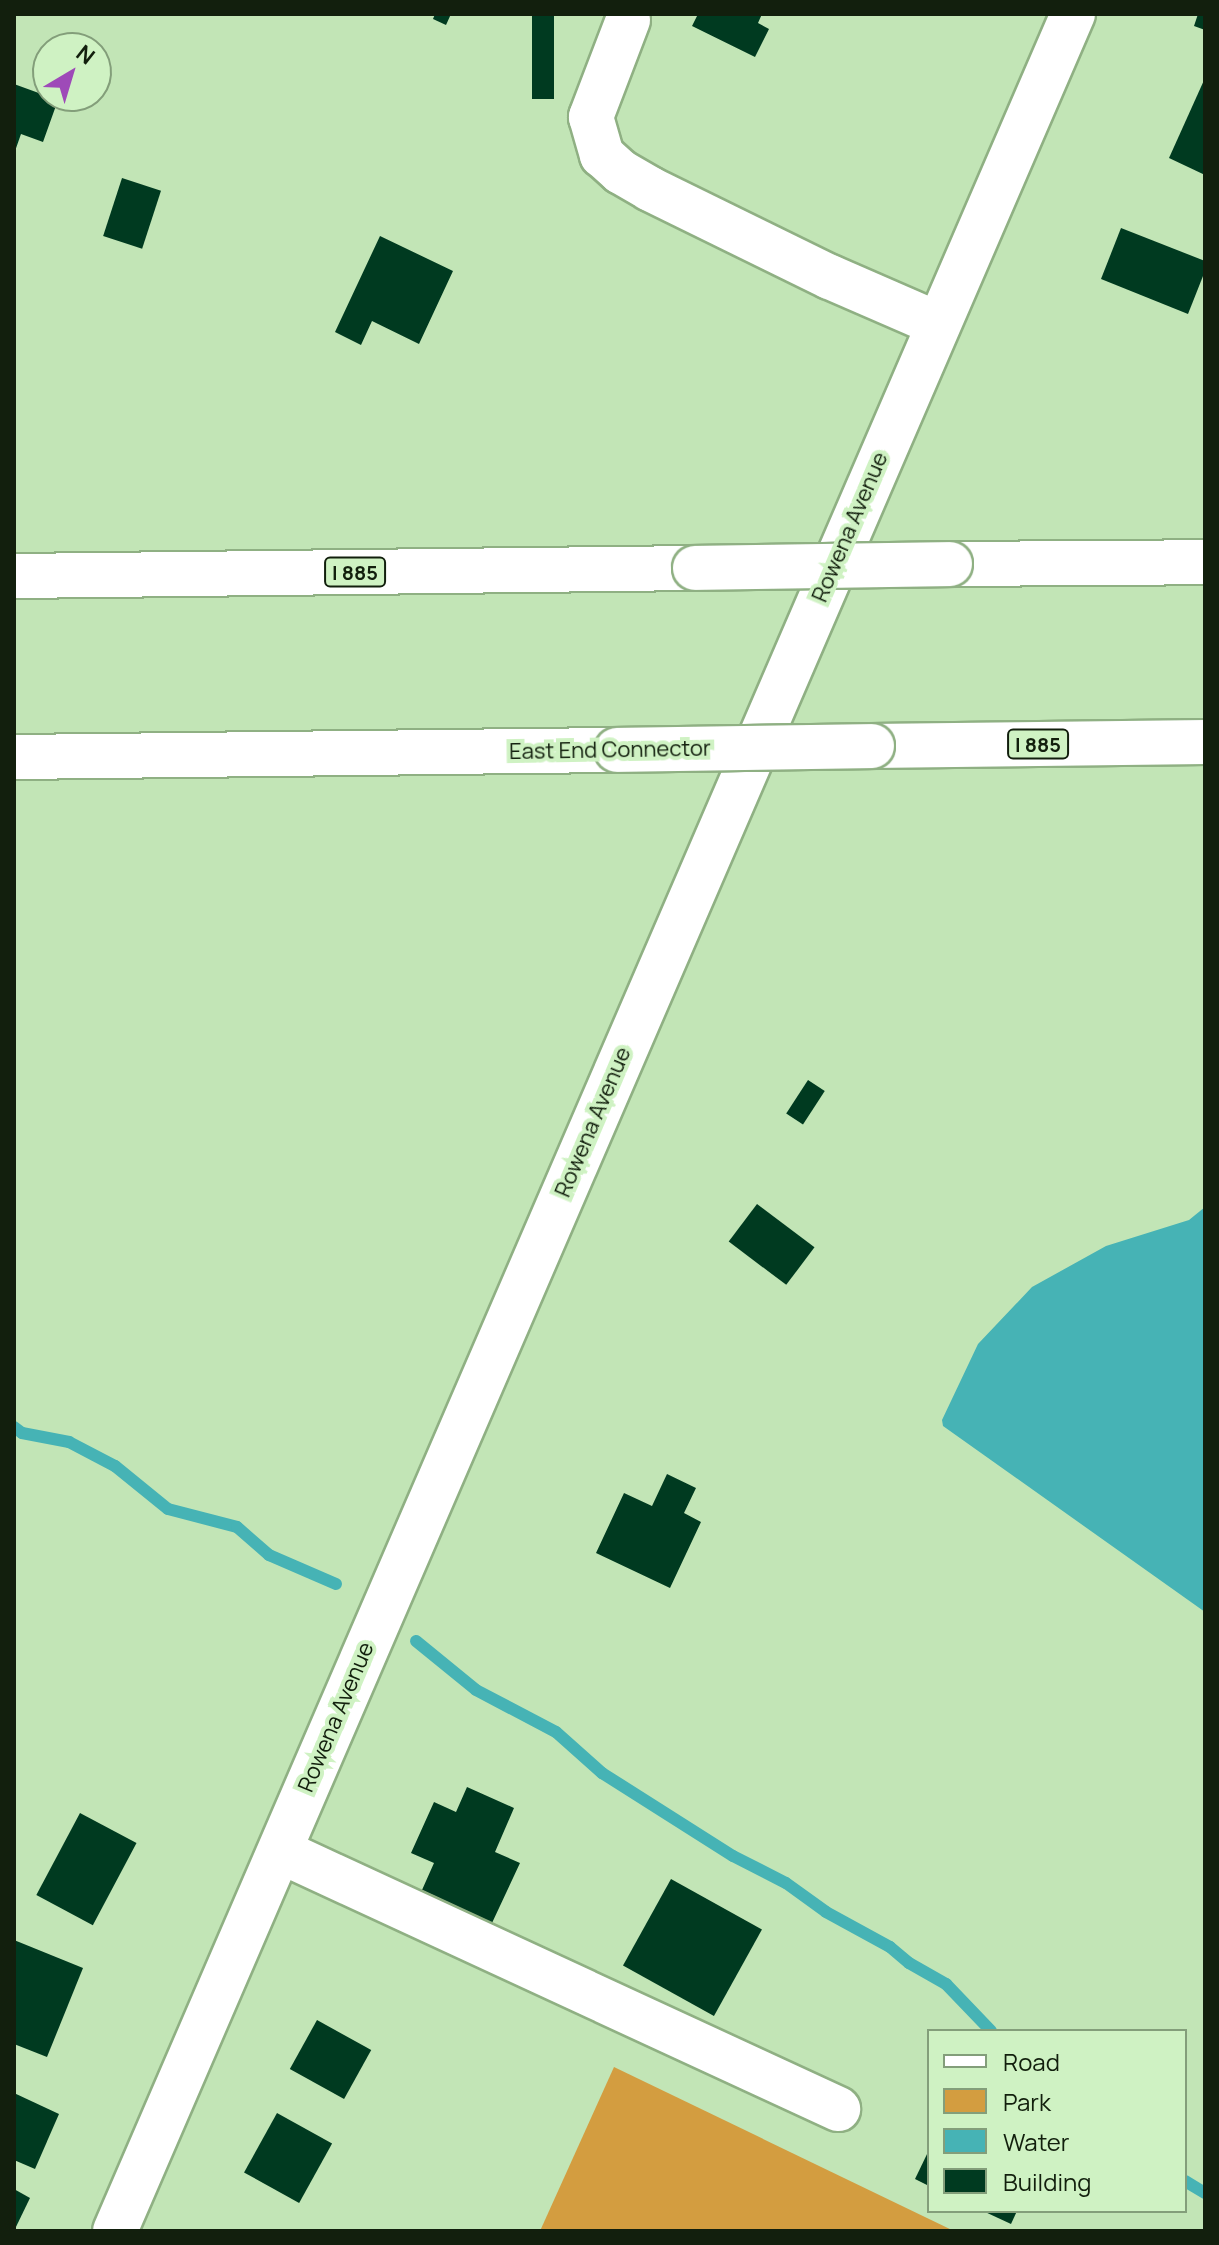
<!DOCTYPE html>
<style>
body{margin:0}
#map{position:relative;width:1219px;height:2245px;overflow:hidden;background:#c2e5b6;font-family:Manrope,sans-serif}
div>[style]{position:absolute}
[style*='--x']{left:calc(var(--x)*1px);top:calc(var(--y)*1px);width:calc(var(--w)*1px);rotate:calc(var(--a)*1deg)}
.green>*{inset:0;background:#d39d40}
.water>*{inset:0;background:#46b3b5}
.stream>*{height:12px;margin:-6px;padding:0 6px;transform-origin:6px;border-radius:6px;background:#46b3b5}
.building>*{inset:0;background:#003a20;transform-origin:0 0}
.roads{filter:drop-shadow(2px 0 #8fb083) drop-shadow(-2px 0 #8fb083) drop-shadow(0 2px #8fb083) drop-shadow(0 -2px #8fb083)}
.minor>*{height:44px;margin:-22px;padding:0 22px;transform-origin:22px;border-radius:22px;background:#fff}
.highway>*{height:44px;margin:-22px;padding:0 22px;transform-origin:22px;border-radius:22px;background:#fff}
.bridges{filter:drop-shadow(2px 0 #8fb083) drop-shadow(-2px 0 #8fb083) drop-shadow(0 2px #8fb083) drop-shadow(0 -2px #8fb083)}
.highway-bridge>*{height:44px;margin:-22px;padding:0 22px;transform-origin:22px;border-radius:22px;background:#fff}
span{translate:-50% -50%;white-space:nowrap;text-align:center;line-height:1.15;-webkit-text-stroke:8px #cff2c3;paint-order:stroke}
.shield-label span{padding:2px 6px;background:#cff2c3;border:2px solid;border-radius:6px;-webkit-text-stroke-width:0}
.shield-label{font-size:20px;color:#121f0d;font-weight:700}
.street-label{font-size:22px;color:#121f0d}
.frame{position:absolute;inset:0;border:16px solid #121f0d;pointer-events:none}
.legend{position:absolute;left:927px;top:2029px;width:260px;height:184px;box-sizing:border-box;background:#cff2c3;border:2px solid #839e7a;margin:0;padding:10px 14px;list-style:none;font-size:24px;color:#121f0d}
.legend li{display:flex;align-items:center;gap:16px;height:40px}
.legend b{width:40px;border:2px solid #839e7a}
.north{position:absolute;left:32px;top:32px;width:80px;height:80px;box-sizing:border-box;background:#cff2c3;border:2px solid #839e7a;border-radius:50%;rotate:38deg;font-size:22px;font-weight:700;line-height:32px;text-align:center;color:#121f0d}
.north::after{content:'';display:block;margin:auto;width:28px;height:36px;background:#9e4ab8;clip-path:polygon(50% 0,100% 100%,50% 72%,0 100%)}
</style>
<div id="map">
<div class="green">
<div style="clip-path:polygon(614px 2067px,954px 2231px,540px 2231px)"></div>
</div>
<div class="water">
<div style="clip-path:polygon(1205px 1207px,1205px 1612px,943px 1426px,942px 1420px,978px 1344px,1032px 1287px,1106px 1246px,1189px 1220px)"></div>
</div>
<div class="stream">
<div style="--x:14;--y:1427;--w:10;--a:37"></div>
<div style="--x:22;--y:1433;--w:48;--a:10.8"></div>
<div style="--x:69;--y:1442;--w:52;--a:27.6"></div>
<div style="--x:115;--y:1466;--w:68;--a:39.1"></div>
<div style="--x:168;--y:1509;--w:71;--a:14.6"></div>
<div style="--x:237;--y:1527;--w:43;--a:41.2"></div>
<div style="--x:269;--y:1555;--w:73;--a:23.4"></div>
<div style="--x:416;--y:1641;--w:77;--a:39.2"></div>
<div style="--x:476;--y:1690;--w:90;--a:27.7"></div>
<div style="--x:556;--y:1732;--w:62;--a:41.7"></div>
<div style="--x:602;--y:1773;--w:155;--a:32.4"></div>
<div style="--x:733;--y:1856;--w:59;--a:27"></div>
<div style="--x:786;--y:1883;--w:49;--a:35.9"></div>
<div style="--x:826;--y:1912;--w:73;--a:28.7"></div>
<div style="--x:890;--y:1947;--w:25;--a:40"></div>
<div style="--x:909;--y:1963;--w:43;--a:29.6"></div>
<div style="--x:946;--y:1984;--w:65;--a:46.2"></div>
<div style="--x:1185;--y:2181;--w:23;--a:31"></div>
</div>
<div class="building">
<div style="clip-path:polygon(435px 14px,451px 14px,446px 25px,433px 19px)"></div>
<div style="left:532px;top:14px;width:22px;height:85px"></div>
<div style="clip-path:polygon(698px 14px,762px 14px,758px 23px,769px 29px,755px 57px,692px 26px)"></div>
<div style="clip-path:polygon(1198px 14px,1205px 14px,1205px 30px,1194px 26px)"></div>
<div style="clip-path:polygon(1205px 78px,1205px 175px,1169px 158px)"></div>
<div style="clip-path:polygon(14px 84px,58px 100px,43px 142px,21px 134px,14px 154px)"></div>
<div style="left:122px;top:178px;width:41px;height:61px;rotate:18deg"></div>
<div style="clip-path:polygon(1121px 228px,1205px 261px,1205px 271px,1188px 314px,1101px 279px)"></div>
<div style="clip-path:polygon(380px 236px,453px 271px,419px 344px,372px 321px,361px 345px,335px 332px)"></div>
<div style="left:808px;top:1080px;width:20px;height:40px;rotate:33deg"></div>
<div style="left:757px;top:1204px;width:72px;height:47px;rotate:37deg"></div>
<div style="clip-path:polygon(667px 1474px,696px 1488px,684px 1513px,701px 1522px,670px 1588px,596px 1553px,624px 1493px,652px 1506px)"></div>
<div style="clip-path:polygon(467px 1787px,514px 1808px,495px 1852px,520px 1863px,492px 1923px,422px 1890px,434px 1863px,411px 1853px,434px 1802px,456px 1812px)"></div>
<div style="left:80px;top:1813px;width:64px;height:93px;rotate:28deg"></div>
<div style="left:671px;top:1879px;width:104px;height:99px;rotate:29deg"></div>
<div style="clip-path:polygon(14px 1940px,83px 1968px,47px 2057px,14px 2044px)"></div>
<div style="left:317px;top:2020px;width:62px;height:56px;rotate:29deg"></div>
<div style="clip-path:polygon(14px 2093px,59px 2114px,35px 2169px,14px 2160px)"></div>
<div style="left:277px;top:2113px;width:63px;height:68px;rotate:29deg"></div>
<div style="clip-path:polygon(929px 2150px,929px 2186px,915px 2179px)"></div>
<div style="clip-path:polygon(14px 2189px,30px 2198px,14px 2231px)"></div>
<div style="clip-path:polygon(983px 2211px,1017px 2211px,1011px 2224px)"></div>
</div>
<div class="roads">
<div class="minor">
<div style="--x:628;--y:20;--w:104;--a:110.9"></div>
<div style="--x:591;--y:117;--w:40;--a:74"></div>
<div style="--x:602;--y:155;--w:25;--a:42"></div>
<div style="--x:621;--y:172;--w:34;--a:30"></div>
<div style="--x:650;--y:189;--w:200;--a:26.1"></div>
<div style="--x:830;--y:277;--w:118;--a:23.5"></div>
<div style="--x:280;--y:1851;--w:615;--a:24.81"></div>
<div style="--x:115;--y:2231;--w:2415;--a:-66.63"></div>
</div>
<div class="highway">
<div style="--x:950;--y:564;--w:255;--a:-0.4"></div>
<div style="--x:14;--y:576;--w:681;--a:-0.67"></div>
<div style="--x:872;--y:746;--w:333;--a:-0.7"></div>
<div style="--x:14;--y:757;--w:603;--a:-0.67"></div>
</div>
</div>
<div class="bridges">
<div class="highway-bridge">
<div style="--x:695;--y:568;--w:255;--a:-0.9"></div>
<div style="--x:617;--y:750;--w:255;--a:-0.9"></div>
</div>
</div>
<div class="shield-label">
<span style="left:355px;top:572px">I 885</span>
<span style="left:1038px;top:744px">I 885</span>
</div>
<div class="street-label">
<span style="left:850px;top:527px;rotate:-67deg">Rowena Avenue</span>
<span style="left:610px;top:750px;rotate:-1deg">East End Connector</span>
<span style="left:593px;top:1122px;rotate:-67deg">Rowena Avenue</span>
<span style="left:336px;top:1717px;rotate:-67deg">Rowena Avenue</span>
</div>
<div class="frame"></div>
<ul class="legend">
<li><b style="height:10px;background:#fff"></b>Road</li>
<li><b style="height:22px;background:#d39d40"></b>Park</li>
<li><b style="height:22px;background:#46b3b5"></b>Water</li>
<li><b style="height:22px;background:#003a20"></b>Building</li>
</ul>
<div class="north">N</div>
</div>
